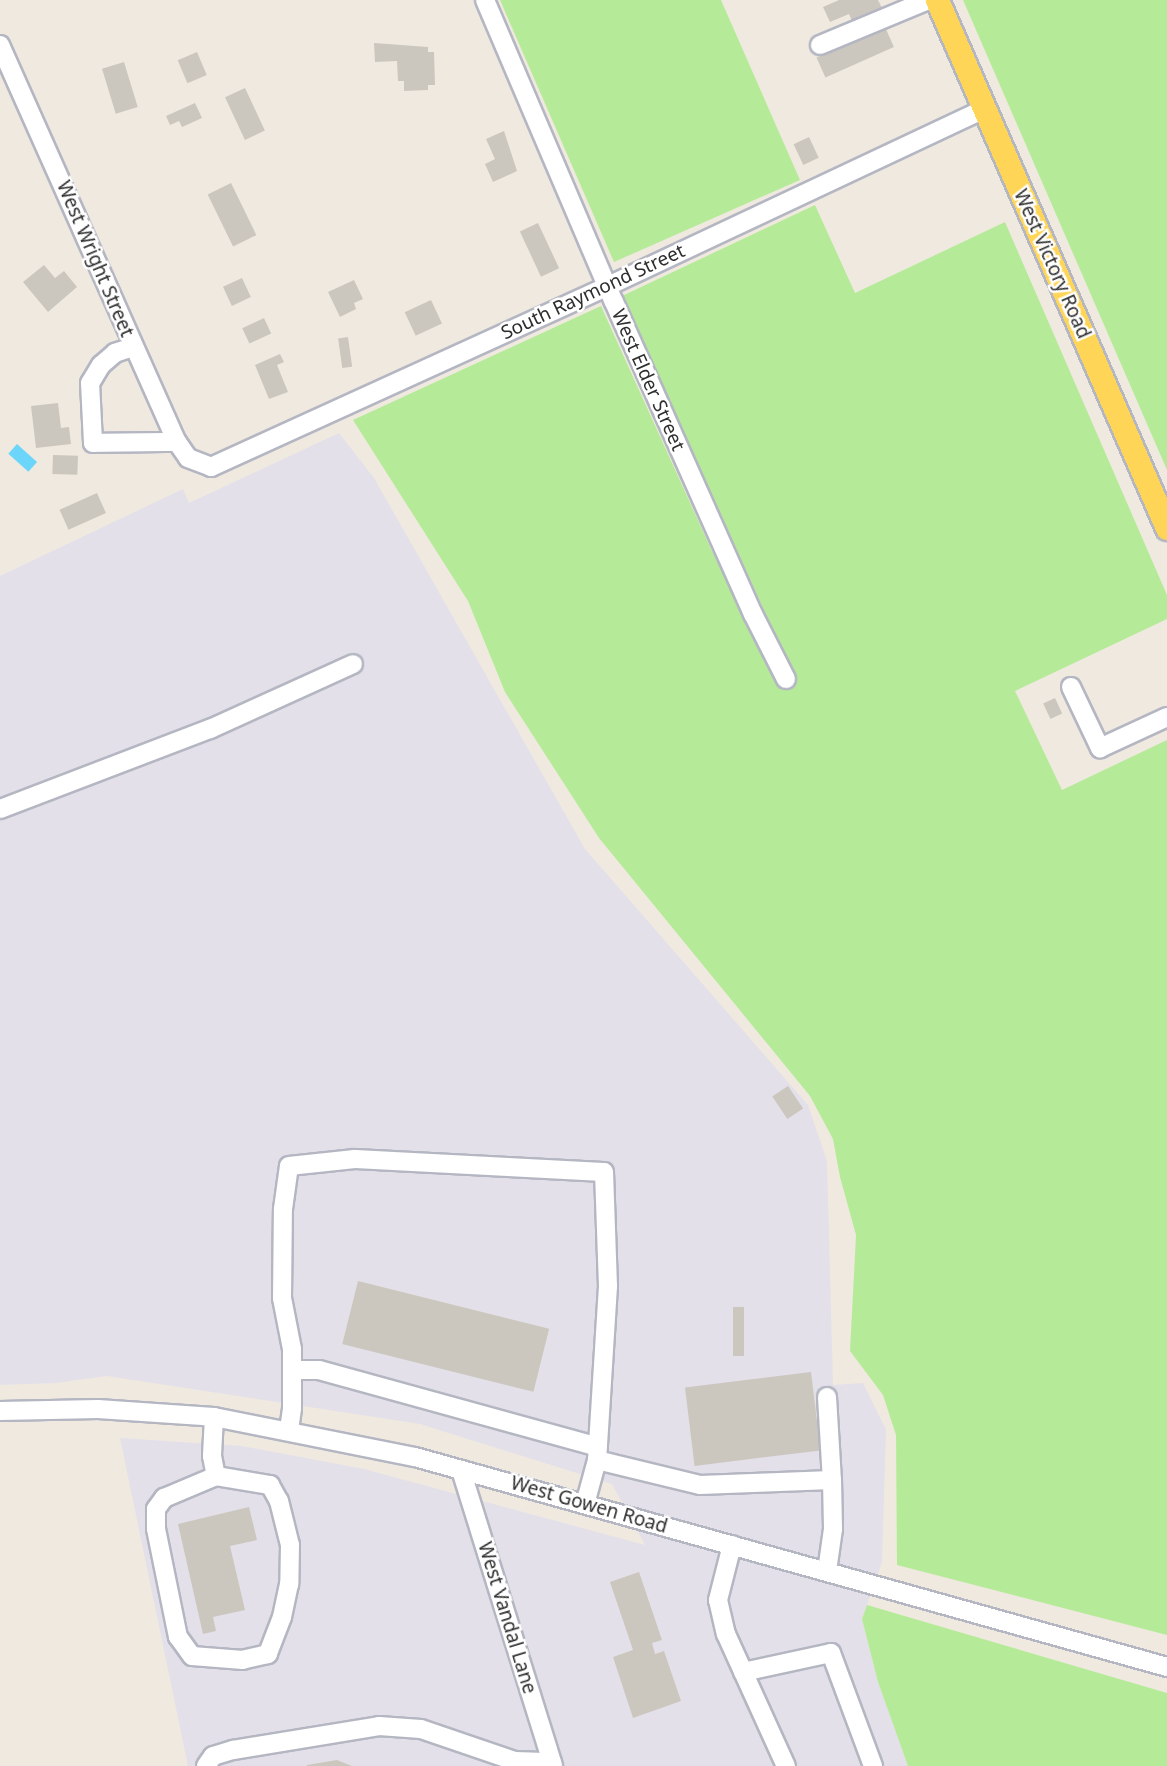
<!DOCTYPE html>
<style>
body{margin:0}
#map{position:relative;width:1167px;height:1766px;overflow:hidden;background:#f0e9e0;font-family:"Noto Sans",sans-serif}
div>[style]{position:absolute}
[style*='--x']{left:calc(var(--x)*1px);top:calc(var(--y)*1px);width:calc(var(--w)*1px);rotate:calc(var(--a)*1deg)}
.industrial>*{inset:0;background:#e3e0e9}
.green>*{inset:0;background:#b5eb98}
.water>*{inset:0;background:#6bd6fa;transform-origin:0 0}
.building>*{inset:0;background:#cbc7be;transform-origin:0 0}
.roads{filter:drop-shadow(2px 0 #b4b6c2) drop-shadow(-2px 0 #b4b6c2) drop-shadow(0 2px #b4b6c2) drop-shadow(0 -2px #b4b6c2)}
.minor>*{height:18px;margin:-9px;padding:0 9px;transform-origin:9px;border-radius:9px;background:#fff}
.major>*{height:23px;margin:-11.5px;padding:0 11.5px;transform-origin:11.5px;border-radius:11.5px;background:#fed557}
span{translate:-50% -50%;white-space:nowrap;text-align:center;line-height:1.15;-webkit-text-stroke:5px #fff;paint-order:stroke}
.street-label{font-size:19px;color:#2e2e2e}
</style>
<div id="map">
<div class="industrial">
<div style="clip-path:polygon(339px 433px,374px 478px,585px 849px,808px 1105px,827px 1161px,833px 1385px,863px 1383px,886px 1430px,882px 1562px,862px 1619px,878px 1682px,908px 1766px,188px 1766px,120px 1438px,242px 1446px,364px 1469px,645px 1545px,612px 1484px,420px 1424px,107px 1376px,55px 1383px,0 1385px,0 576px,183px 489px,189px 503px)"></div>
</div>
<div class="green">
<div style="clip-path:polygon(500px 0,721px 0,800px 180px,614px 262px)"></div>
<div style="clip-path:polygon(963px 0,1167px 0,1167px 470px)"></div>
<div style="clip-path:polygon(815px 205px,855px 293px,1005px 222px,1167px 595px,1167px 619px,1015px 691px,1062px 790px,1167px 740px,1167px 1635px,897px 1565px,896px 1435px,883px 1395px,850px 1351px,856px 1235px,840px 1177px,833px 1139px,810px 1096px,599px 838px,505px 692px,468px 601px,353px 420px,601px 306px,711px 549px,781px 690px,796px 681px,622px 296px)"></div>
<div style="clip-path:polygon(867px 1605px,1167px 1693px,1167px 1766px,908px 1766px,878px 1682px,862px 1619px)"></div>
</div>
<div class="water">
<div style="left:17px;top:444px;width:27px;height:13px;rotate:42deg"></div>
</div>
<div class="building">
<div style="clip-path:polygon(839px 0,878px 0,883px 10px,853px 23px,849px 14px,830px 22px,823px 7px)"></div>
<div style="left:885px;top:27px;width:22px;height:75px;rotate:66deg"></div>
<div style="clip-path:polygon(374px 43px,428px 47px,428px 52px,434px 52px,435px 85px,428px 85px,428px 90px,404px 91px,404px 81px,398px 81px,397px 61px,375px 62px)"></div>
<div style="left:197px;top:52px;width:25px;height:21px;rotate:67deg"></div>
<div style="left:124px;top:62px;width:47px;height:23px;rotate:73deg"></div>
<div style="left:245px;top:88px;width:47px;height:22px;rotate:65deg"></div>
<div style="clip-path:polygon(195px 103px,202px 118px,182px 127px,179px 121px,170px 125px,166px 116px)"></div>
<div style="clip-path:polygon(504px 131px,517px 171px,493px 182px,485px 164px,495px 159px,486px 139px)"></div>
<div style="left:809px;top:137px;width:23px;height:17px;rotate:65deg"></div>
<div style="left:231px;top:183px;width:58px;height:26px;rotate:64deg"></div>
<div style="left:538px;top:223px;width:50px;height:20px;rotate:65deg"></div>
<div style="clip-path:polygon(44px 265px,55px 278px,64px 271px,77px 287px,48px 312px,23px 282px)"></div>
<div style="left:242px;top:278px;width:21px;height:21px;rotate:65deg"></div>
<div style="clip-path:polygon(354px 280px,363px 299px,354px 303px,356px 309px,340px 317px,328px 292px)"></div>
<div style="left:431px;top:300px;width:26px;height:29px;rotate:65deg"></div>
<div style="left:264px;top:318px;width:17px;height:24px;rotate:65deg"></div>
<div style="left:348px;top:337px;width:30px;height:10px;rotate:82deg"></div>
<div style="clip-path:polygon(280px 354px,284px 362px,277px 365px,288px 392px,269px 399px,255px 365px)"></div>
<div style="clip-path:polygon(58px 403px,61px 428px,69px 427px,71px 444px,36px 448px,31px 406px)"></div>
<div style="left:53px;top:455px;width:25px;height:19px;rotate:2deg"></div>
<div style="left:97px;top:493px;width:22px;height:41px;rotate:66deg"></div>
<div style="left:1055px;top:698px;width:17px;height:13px;rotate:65deg"></div>
<div style="left:788px;top:1086px;width:27px;height:19px;rotate:56deg"></div>
<div style="left:358px;top:1281px;width:197px;height:65px;rotate:14deg"></div>
<div style="left:733px;top:1307px;width:11px;height:49px"></div>
<div style="left:811px;top:1372px;width:79px;height:127px;rotate:83deg"></div>
<div style="clip-path:polygon(249px 1507px,257px 1540px,230px 1546px,245px 1610px,213px 1617px,216px 1631px,203px 1634px,178px 1524px)"></div>
<div style="clip-path:polygon(639px 1572px,662px 1640px,652px 1643px,655px 1654px,664px 1651px,681px 1701px,633px 1718px,613px 1657px,633px 1650px,610px 1582px)"></div>
<div style="clip-path:polygon(337px 1760px,352px 1766px,307px 1766px,307px 1765px)"></div>
</div>
<div class="roads">
<div class="minor">
<div style="--x:485;--y:0;--w:328;--a:66.9"></div>
<div style="--x:614;--y:302;--w:342;--a:66"></div>
<div style="--x:753;--y:614;--w:73;--a:63.1"></div>
<div style="--x:0;--y:45;--w:435;--a:66"></div>
<div style="--x:177;--y:442;--w:19;--a:55"></div>
<div style="--x:188;--y:458;--w:25;--a:21"></div>
<div style="--x:211;--y:467;--w:436;--a:-24.5"></div>
<div style="--x:608;--y:286;--w:416;--a:-25.2"></div>
<div style="--x:820;--y:45;--w:117;--a:-22.6"></div>
<div style="--x:133;--y:347;--w:19;--a:162"></div>
<div style="--x:115;--y:353;--w:18;--a:139"></div>
<div style="--x:101;--y:365;--w:21;--a:121"></div>
<div style="--x:90;--y:383;--w:60;--a:87.1"></div>
<div style="--x:93;--y:443;--w:84;--a:-0.7"></div>
<div style="--x:1071;--y:687;--w:68;--a:64.6"></div>
<div style="--x:1100;--y:748;--w:74;--a:-24.8"></div>
<div style="--x:0;--y:809;--w:225;--a:-20.9"></div>
<div style="--x:210;--y:729;--w:157;--a:-24.4"></div>
<div style="--x:292;--y:1370;--w:27;--a:0"></div>
<div style="--x:319;--y:1370;--w:289;--a:15.4"></div>
<div style="--x:827;--y:1397;--w:83;--a:86.6"></div>
<div style="--x:0;--y:1411;--w:98;--a:-1.2"></div>
<div style="--x:98;--y:1409;--w:116;--a:3.9"></div>
<div style="--x:214;--y:1417;--w:205;--a:11.3"></div>
<div style="--x:415;--y:1457;--w:781;--a:15.6"></div>
<div style="--x:214;--y:1417;--w:39;--a:93"></div>
<div style="--x:212;--y:1456;--w:20;--a:79"></div>
<div style="--x:216;--y:1476;--w:55;--a:9.5"></div>
<div style="--x:270;--y:1485;--w:18;--a:61"></div>
<div style="--x:279;--y:1501;--w:45;--a:76"></div>
<div style="--x:290;--y:1545;--w:39;--a:91"></div>
<div style="--x:289;--y:1584;--w:34;--a:102"></div>
<div style="--x:282;--y:1617;--w:40;--a:111"></div>
<div style="--x:268;--y:1654;--w:26;--a:167"></div>
<div style="--x:243;--y:1660;--w:51;--a:-175.5"></div>
<div style="--x:192;--y:1656;--w:24;--a:-126"></div>
<div style="--x:178;--y:1637;--w:110;--a:-101.5"></div>
<div style="--x:156;--y:1529;--w:20;--a:-90"></div>
<div style="--x:156;--y:1509;--w:14;--a:-54"></div>
<div style="--x:164;--y:1498;--w:56;--a:-22.9"></div>
<div style="--x:289;--y:1430;--w:22;--a:-82"></div>
<div style="--x:292;--y:1408;--w:59;--a:-90"></div>
<div style="--x:292;--y:1349;--w:52;--a:-101.1"></div>
<div style="--x:282;--y:1298;--w:89;--a:-89.4"></div>
<div style="--x:283;--y:1209;--w:43;--a:-82.1"></div>
<div style="--x:289;--y:1166;--w:66;--a:-6.1"></div>
<div style="--x:355;--y:1159;--w:249;--a:3"></div>
<div style="--x:604;--y:1172;--w:114;--a:88"></div>
<div style="--x:608;--y:1286;--w:174;--a:93.6"></div>
<div style="--x:461;--y:1470;--w:310;--a:72.7"></div>
<div style="--x:585;--y:1504;--w:46;--a:-74.7"></div>
<div style="--x:597;--y:1460;--w:106;--a:13.6"></div>
<div style="--x:700;--y:1485;--w:132;--a:-2.2"></div>
<div style="--x:832;--y:1480;--w:49;--a:88.8"></div>
<div style="--x:833;--y:1529;--w:42;--a:98.1"></div>
<div style="--x:732;--y:1545;--w:57;--a:104.3"></div>
<div style="--x:718;--y:1600;--w:35;--a:77"></div>
<div style="--x:726;--y:1634;--w:145;--a:65.6"></div>
<div style="--x:743;--y:1672;--w:90;--a:-12.2"></div>
<div style="--x:831;--y:1653;--w:121;--a:69.6"></div>
<div style="--x:206;--y:1766;--w:12;--a:-55"></div>
<div style="--x:213;--y:1756;--w:21;--a:-17"></div>
<div style="--x:233;--y:1750;--w:148;--a:-9.3"></div>
<div style="--x:379;--y:1726;--w:42;--a:4.1"></div>
<div style="--x:421;--y:1729;--w:99;--a:18.8"></div>
<div style="--x:515;--y:1761;--w:37;--a:2"></div>
</div>
<div class="major">
<div style="--x:937;--y:0;--w:576;--a:66.46"></div>
</div>
</div>
<div class="street-label">
<span style="left:95px;top:259px;rotate:67deg">West Wright Street</span>
<span style="left:1052px;top:264px;rotate:66deg">West Victory Road</span>
<span style="left:593px;top:292px;rotate:-25deg">South Raymond Street</span>
<span style="left:648px;top:380px;rotate:66deg">West Elder Street</span>
<span style="left:589px;top:1505px;rotate:16deg">West Gowen Road</span>
<span style="left:507px;top:1618px;rotate:73deg">West Vandal Lane</span>
</div>
</div>
